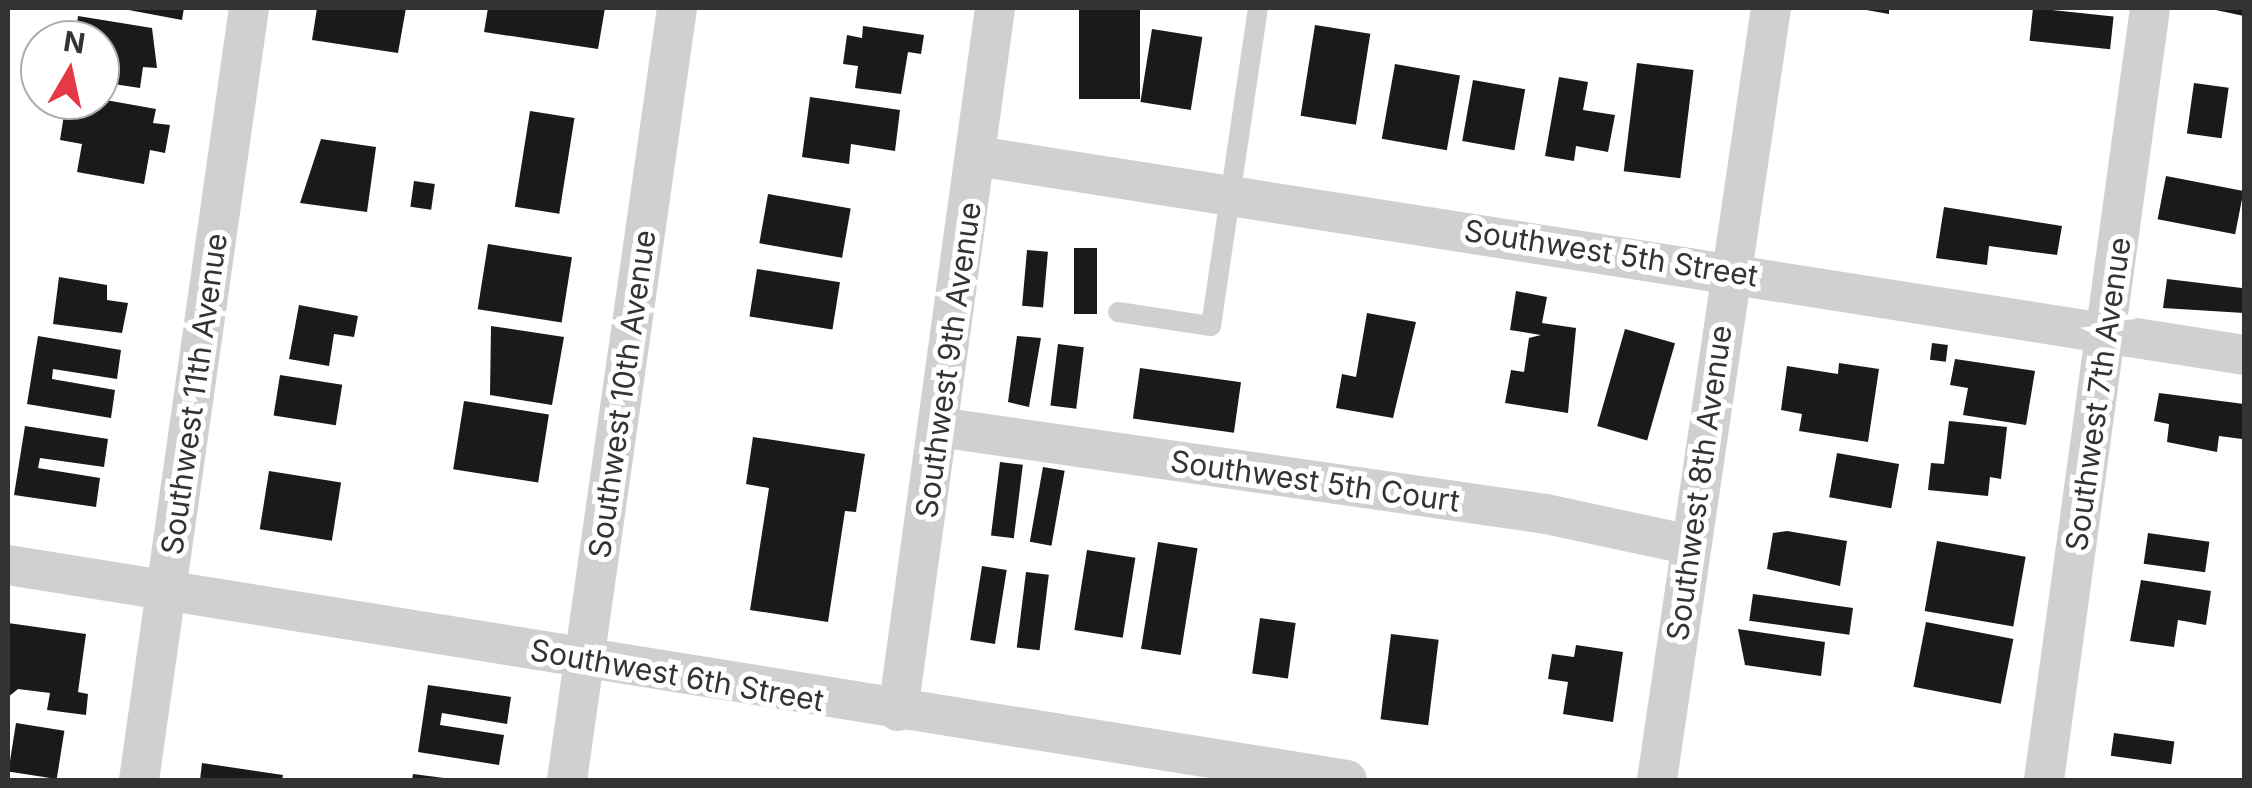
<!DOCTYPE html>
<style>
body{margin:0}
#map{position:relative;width:2252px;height:788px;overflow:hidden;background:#fff;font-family:Inter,sans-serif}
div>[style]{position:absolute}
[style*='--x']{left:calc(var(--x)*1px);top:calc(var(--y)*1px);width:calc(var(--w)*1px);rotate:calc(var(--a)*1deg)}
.building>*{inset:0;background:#1a1a1a;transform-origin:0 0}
.service>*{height:20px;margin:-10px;padding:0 10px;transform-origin:10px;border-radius:10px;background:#d0d0d0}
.minor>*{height:40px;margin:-20px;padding:0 20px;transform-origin:20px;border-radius:20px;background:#d0d0d0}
span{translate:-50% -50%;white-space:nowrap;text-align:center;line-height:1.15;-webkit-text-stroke:10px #fff;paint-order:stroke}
.street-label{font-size:30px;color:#333}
.frame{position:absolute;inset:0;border:10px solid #333;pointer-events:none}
.north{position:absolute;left:20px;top:20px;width:100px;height:100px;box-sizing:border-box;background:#fff;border:2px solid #adadad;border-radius:50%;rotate:9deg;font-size:28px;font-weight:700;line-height:40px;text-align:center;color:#333}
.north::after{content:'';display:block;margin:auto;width:35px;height:45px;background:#e63946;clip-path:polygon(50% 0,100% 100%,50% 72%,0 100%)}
</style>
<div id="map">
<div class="building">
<div style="clip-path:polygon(118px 8px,184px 8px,182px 20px)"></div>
<div style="clip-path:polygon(317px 8px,406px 8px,398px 53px,312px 40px)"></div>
<div style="clip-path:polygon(488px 8px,605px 8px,598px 49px,484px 32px)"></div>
<div style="left:1079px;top:8px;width:61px;height:91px"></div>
<div style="clip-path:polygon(1855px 8px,1889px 8px,1889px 14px)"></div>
<div style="left:2033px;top:8px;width:81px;height:33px;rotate:6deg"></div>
<div style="clip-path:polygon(2211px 8px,2244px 8px,2244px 16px,2211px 9px)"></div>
<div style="clip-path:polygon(78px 16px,152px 28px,157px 68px,143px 67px,140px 88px,100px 82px,100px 40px,75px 40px)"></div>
<div style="left:1315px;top:25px;width:56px;height:92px;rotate:9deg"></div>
<div style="clip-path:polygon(863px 26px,924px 35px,921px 54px,908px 52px,901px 94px,855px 88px,858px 66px,843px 64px,847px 35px,862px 38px)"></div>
<div style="left:1152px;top:29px;width:51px;height:74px;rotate:9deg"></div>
<div style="left:1637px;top:63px;width:57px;height:109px;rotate:7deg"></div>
<div style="left:1395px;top:64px;width:66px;height:76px;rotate:10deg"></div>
<div style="clip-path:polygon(1559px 77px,1588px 82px,1583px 110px,1615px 115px,1608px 152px,1576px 146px,1574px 161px,1545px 156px)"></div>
<div style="left:1473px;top:80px;width:53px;height:62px;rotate:10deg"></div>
<div style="left:2194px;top:83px;width:35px;height:51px;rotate:8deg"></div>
<div style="clip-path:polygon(810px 97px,900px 110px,895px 151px,851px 144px,849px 164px,802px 157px)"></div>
<div style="clip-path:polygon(100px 99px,156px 109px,153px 123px,170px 125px,165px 153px,150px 150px,144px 184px,77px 172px,82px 144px,60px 140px,66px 102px)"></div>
<div style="left:530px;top:111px;width:45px;height:97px;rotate:9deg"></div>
<div style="clip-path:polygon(321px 139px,376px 147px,367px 212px,300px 203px)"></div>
<div style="left:2166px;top:176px;width:79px;height:44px;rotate:11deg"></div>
<div style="left:414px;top:181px;width:21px;height:26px;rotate:8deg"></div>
<div style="left:768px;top:194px;width:84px;height:50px;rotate:10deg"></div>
<div style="clip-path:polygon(1944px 207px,2062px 226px,2057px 255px,1989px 246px,1987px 265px,1936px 258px)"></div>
<div style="left:488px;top:244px;width:85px;height:66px;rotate:9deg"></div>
<div style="left:1074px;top:248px;width:23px;height:66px"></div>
<div style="left:1027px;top:250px;width:21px;height:56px;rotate:5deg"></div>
<div style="left:757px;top:269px;width:84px;height:48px;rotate:9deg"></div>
<div style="clip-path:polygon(59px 277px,107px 285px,107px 300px,128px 303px,122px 333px,53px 324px)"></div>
<div style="clip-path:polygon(2167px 279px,2242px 288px,2244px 313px,2163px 308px)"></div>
<div style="clip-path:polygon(1516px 291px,1547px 297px,1542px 323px,1576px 328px,1568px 413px,1505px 403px,1511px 370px,1524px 372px,1529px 338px,1541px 335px,1510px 330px)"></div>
<div style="clip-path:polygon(299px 305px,358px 316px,354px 337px,334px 334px,329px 366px,289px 359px)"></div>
<div style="clip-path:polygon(1367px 313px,1416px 322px,1393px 418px,1336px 408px,1342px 374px,1356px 377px)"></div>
<div style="clip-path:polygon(491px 326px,564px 337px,552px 405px,490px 395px)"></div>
<div style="left:1625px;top:329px;width:52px;height:101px;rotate:16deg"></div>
<div style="clip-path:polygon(38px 336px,121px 350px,117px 379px,53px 369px,52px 379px,115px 390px,111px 418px,27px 404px)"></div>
<div style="clip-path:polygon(1017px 336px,1041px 338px,1029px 407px,1008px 402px)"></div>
<div style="left:1932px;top:343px;width:16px;height:17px;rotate:7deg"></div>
<div style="left:1058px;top:344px;width:26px;height:62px;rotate:7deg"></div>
<div style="clip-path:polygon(1955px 359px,2035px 371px,2026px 425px,1963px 415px,1968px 388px,1950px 385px)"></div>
<div style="clip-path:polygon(1839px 363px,1879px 369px,1868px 442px,1799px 431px,1802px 414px,1781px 410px,1787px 366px,1838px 374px)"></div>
<div style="left:1140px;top:368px;width:102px;height:51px;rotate:8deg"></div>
<div style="left:280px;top:375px;width:63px;height:41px;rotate:9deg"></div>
<div style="clip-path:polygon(2159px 393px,2244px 404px,2242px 439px,2219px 436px,2217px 452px,2167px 442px,2169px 424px,2154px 421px)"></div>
<div style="left:464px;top:401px;width:86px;height:69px;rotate:9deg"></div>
<div style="clip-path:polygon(1949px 421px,2007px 427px,2001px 479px,1990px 477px,1988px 496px,1928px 490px,1931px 463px,1944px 464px)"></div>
<div style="clip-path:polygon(25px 426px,108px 439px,104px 467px,40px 458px,38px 468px,100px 478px,96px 507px,14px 495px)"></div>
<div style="clip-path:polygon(753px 437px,865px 454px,856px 512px,845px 511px,828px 622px,750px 610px,769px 488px,746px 484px)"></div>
<div style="left:1837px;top:453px;width:63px;height:45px;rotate:10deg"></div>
<div style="left:1000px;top:462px;width:23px;height:74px;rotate:7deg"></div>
<div style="left:1043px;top:467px;width:22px;height:76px;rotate:10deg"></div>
<div style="left:269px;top:471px;width:73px;height:59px;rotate:9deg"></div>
<div style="clip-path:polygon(1787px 531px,1847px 541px,1840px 586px,1767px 569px,1773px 533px)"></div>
<div style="left:2148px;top:533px;width:62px;height:31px;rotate:8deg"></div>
<div style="left:1937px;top:541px;width:90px;height:71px;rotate:10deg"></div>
<div style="left:1158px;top:542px;width:40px;height:108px;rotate:9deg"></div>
<div style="left:1087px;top:550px;width:49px;height:81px;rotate:9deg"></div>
<div style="left:982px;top:566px;width:25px;height:75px;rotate:9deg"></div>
<div style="left:1026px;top:572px;width:23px;height:76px;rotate:7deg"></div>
<div style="clip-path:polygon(2141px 580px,2211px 591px,2206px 625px,2178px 620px,2174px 647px,2130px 641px)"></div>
<div style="left:1753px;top:594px;width:101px;height:27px;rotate:8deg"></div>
<div style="left:1260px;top:618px;width:36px;height:56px;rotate:8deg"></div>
<div style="left:1926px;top:622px;width:89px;height:66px;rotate:11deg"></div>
<div style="clip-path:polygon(8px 623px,86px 634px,78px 692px,88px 694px,86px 715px,47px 710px,50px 693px,18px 689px,8px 697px)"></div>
<div style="clip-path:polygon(1738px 629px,1825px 642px,1821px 676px,1745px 665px)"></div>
<div style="left:1391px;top:634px;width:48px;height:86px;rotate:7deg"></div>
<div style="clip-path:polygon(1576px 645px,1623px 652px,1613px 722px,1563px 714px,1568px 682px,1548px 679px,1552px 654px,1574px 657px)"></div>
<div style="clip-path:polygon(428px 685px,511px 697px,507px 724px,442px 713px,440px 725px,504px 735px,499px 765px,418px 752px)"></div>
<div style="left:16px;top:723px;width:49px;height:49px;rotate:9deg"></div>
<div style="left:2114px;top:733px;width:61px;height:23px;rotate:8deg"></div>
<div style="clip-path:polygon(202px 763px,283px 775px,282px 780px,200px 780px)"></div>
<div style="clip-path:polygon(413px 774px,444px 778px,444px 780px,412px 780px)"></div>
</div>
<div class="service">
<div style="--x:1118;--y:312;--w:94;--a:8.6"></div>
<div style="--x:1211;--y:326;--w:321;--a:-81.6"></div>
</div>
<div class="minor">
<div style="--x:976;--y:156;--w:1284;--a:8.92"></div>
<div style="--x:938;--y:427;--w:614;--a:8.14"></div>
<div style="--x:1546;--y:514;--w:148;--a:12.1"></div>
<div style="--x:8;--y:565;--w:1356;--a:9.12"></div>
<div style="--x:898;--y:711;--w:710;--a:-82.14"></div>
<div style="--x:139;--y:780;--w:780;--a:-81.89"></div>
<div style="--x:567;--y:780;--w:780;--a:-81.89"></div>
<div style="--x:1657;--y:780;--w:780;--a:-81.6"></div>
<div style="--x:2044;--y:780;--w:779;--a:-82.18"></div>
</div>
<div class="street-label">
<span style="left:1611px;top:253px;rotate:9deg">Southwest 5th Street</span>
<span style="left:948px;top:360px;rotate:-82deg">Southwest 9th Avenue</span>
<span style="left:194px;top:394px;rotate:-82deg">Southwest 11th Avenue</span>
<span style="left:622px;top:394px;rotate:-82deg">Southwest 10th Avenue</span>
<span style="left:2098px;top:394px;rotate:-82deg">Southwest 7th Avenue</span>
<span style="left:1315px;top:481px;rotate:8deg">Southwest 5th Court</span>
<span style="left:1699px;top:483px;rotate:-82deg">Southwest 8th Avenue</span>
<span style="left:677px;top:675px;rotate:10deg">Southwest 6th Street</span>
</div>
<div class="frame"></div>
<div class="north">N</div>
</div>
